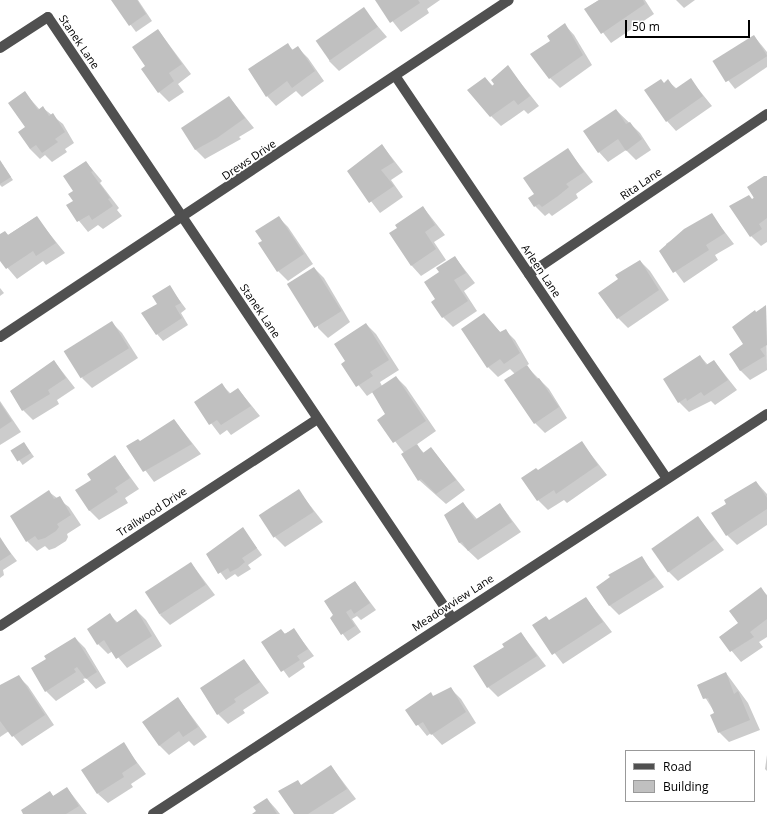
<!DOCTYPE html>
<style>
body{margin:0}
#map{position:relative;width:767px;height:814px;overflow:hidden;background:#fff;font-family:"Open Sans",sans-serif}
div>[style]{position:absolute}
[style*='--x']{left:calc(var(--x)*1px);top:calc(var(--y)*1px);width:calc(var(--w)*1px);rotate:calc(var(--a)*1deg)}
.shadow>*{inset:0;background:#0003;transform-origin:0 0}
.building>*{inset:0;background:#c0c0c0;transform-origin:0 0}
.minor>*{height:10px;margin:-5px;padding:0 5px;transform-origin:5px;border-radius:5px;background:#505050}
span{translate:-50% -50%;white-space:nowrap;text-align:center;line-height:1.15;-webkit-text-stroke:3.5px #fff;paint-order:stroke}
.street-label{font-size:11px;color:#000}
.legend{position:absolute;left:625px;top:750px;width:130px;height:52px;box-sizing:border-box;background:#fff;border:1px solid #999;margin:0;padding:5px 7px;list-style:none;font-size:12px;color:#000}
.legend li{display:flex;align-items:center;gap:8px;height:20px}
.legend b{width:20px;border:1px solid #999}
.scale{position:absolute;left:625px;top:20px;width:125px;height:18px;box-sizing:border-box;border:2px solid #000;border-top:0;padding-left:5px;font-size:12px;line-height:14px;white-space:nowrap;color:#000;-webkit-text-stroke:3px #fff;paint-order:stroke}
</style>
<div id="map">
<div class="shadow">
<div style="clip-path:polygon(112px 0,138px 0,152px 21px,136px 32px)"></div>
<div style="clip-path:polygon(376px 0,440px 0,427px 9px,429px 13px,401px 32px)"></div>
<div style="clip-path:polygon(599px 0,645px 0,654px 14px,611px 43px,585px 9px)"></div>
<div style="clip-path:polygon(676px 0,695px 0,684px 8px)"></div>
<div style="clip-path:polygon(363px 9px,387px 37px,339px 71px,329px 61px)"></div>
<div style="clip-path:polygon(565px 25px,574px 35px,592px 65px,560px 88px,550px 78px,551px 41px)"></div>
<div style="clip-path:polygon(158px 30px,191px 74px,178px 84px,184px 92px,169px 102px,159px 92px)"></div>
<div style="clip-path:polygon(754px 36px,767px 52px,767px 67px,735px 89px,714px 62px)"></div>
<div style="clip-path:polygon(287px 44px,294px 51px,298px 48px,308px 58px,324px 81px,302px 97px,296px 91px,276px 106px,267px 96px)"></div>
<div style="clip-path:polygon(508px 67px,539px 106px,528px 114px,524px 110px,501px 126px,491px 116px,485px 78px,493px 86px)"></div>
<div style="clip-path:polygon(691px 80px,712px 106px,676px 131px,667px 121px,664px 84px,668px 81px,677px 89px)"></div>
<div style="clip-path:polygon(25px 93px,40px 110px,43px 108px,63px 124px,74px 143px,65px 149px,67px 152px,52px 162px,45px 155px,40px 159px,30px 149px,26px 128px)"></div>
<div style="clip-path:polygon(229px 97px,254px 128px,239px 137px,241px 139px,205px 159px,195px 149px)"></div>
<div style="clip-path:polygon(616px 110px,640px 133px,651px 150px,636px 160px,626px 150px,608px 162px,599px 152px)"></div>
<div style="clip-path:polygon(382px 145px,403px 172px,391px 180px,403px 197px,380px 213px,348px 171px)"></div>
<div style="clip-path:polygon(568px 150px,593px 182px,576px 194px,578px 198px,552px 216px,549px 213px,545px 216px,535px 206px,535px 194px)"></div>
<div style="clip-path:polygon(0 161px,13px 180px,2px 187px,0 185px)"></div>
<div style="clip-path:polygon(86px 162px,102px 181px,100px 183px,119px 208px,117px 210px,122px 216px,103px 229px,98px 225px,88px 232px,67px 206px,74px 201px,74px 191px)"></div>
<div style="clip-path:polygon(767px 177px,767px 242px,761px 246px,751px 236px,752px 200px)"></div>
<div style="clip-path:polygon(423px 207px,445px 235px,434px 242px,446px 260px,421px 276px,412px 266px,398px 228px)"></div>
<div style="clip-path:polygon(711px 214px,734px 244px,715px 255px,718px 260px,684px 283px,660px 251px,667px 246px,666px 244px)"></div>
<div style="clip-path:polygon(36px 217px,65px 253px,46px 265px,43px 261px,17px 279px,0 259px,0 235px,5px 232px,8px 235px)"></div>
<div style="clip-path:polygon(278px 217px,288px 227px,313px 264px,288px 281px,278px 271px,263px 241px)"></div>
<div style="clip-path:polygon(455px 257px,475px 283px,464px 291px,477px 311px,453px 327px,443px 317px,437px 299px,440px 272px)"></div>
<div style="clip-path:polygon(640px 261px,650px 271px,669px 300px,628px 328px,618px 318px)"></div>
<div style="clip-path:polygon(314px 268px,324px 278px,350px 322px,328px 338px,318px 328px)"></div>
<div style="clip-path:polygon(169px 286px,186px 309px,181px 313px,188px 325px,163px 341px,157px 334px,158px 304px)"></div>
<div style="clip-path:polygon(0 288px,4px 293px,0 296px)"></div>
<div style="clip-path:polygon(766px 306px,767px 370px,750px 380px,740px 370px,745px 344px,757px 313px)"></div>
<div style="clip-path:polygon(484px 315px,501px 333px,505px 330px,515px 340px,529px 364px,526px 366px,549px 389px,567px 418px,545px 433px,535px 423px,506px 380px,515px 374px,510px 369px,498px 377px,488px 367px)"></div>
<div style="clip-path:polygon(112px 323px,122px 333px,138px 358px,92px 388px,82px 378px)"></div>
<div style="clip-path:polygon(366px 324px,376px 334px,399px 370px,380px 382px,382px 386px,396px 377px,406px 387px,436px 431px,416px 445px,424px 453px,431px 448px,465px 490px,446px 504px,419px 480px,404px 453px,379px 420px,386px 415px,373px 392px,367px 396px,342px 364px,347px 362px)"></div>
<div style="clip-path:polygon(700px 356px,708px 365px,714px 361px,737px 390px,715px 405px,711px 401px,689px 412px,679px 402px)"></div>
<div style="clip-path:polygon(54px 361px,75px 388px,57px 400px,59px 404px,33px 420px,23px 410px)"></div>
<div style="clip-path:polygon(222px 385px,231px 394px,238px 389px,260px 416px,231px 435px,227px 430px,220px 435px,195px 402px)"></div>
<div style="clip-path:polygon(0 401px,21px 432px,0 445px)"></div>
<div style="clip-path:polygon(174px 420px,201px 454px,154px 482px,128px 447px,140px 442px)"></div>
<div style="left:24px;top:443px;width:17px;height:14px;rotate:54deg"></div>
<div style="clip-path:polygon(582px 443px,607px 475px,567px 503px,564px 500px,548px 510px,538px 500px,538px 471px)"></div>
<div style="clip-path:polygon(115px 456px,139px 489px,125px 498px,128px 503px,99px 520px,89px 510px,92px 480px)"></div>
<div style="clip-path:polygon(756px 482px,767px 494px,767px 525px,737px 545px,727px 535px,728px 504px)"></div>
<div style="clip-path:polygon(298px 490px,323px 522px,285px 547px,275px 537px)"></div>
<div style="clip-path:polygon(49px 492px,69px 507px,81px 525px,67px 534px,68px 537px,66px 541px,55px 548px,49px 550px,45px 546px,37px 551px,27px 541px)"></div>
<div style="clip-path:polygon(463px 503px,477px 519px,500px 504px,521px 532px,478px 560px,460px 543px,445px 515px)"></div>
<div style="clip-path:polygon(698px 517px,724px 550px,678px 581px,668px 571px)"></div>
<div style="clip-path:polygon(243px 529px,262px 555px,248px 565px,251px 569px,238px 577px,235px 574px,226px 580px,207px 554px)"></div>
<div style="clip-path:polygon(0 539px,17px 561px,3px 570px,4px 575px,0 578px)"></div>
<div style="clip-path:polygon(642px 558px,664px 587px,619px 615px,609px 605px,610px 576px)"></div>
<div style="clip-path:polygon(191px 563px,215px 595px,170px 625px,160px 615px)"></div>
<div style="clip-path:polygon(355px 582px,376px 610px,361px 620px,357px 616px,352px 619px,361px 632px,348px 641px,331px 618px)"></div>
<div style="clip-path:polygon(761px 589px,767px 595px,767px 637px,759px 642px,763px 647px,741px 662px,720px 637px,739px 623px)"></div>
<div style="clip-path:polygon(586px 598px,612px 632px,563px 664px,533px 625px,550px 621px)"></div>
<div style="clip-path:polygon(136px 610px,146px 620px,162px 646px,127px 668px,113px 651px,108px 654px,98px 644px,109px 614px,118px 623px)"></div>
<div style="clip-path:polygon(294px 630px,314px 656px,303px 663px,305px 667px,289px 678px,263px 642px)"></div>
<div style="clip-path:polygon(521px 633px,546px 666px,498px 697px,488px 687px,506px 647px)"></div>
<div style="clip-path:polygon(75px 638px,85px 648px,106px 683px,96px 689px,86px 678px,83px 679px,85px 682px,56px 701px,46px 691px)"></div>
<div style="clip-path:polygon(244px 660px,269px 693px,243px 710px,245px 713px,228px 724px,218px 714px)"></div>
<div style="clip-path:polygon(726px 673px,748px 703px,760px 730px,729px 742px,719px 732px,715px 713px,698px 686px)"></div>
<div style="clip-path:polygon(18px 676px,28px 686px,54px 725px,22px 746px,9px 731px,0 737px,0 688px)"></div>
<div style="clip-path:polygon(451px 689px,461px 699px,476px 723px,442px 745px,431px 733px,427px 736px,406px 710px)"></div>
<div style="clip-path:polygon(178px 698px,207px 737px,194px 746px,189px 741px,169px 755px,159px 745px)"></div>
<div style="clip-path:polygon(123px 744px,146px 774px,131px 784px,133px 787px,108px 803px,98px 794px)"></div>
<div style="clip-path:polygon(767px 755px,767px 771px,765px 769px)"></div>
<div style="clip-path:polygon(331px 766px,356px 799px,333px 814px,295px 814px,301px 786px)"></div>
<div style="clip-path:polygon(67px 788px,87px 814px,24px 814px,50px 792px,54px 797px)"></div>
<div style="clip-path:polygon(267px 799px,276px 809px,280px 814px,254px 814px)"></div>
</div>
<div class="building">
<div style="clip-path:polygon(111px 0,137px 0,146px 14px,129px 26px)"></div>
<div style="clip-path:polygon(375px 0,418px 0,420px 3px,390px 23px)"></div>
<div style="clip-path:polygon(599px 0,643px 0,645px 4px,601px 34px,584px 9px)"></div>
<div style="left:364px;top:7px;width:24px;height:59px;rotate:55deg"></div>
<div style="clip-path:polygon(565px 23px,583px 55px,549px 79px,530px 54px,550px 41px,547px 36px)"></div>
<div style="clip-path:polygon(158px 29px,182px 64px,169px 73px,174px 81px,158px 93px,141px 69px,145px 66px,132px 47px)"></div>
<div style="left:754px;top:35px;width:25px;height:49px;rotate:58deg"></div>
<div style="clip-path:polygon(288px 43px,292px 50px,298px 46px,315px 71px,292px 88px,287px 81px,266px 97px,248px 69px)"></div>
<div style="clip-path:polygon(508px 65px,530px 96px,518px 105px,514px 100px,490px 117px,467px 90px,485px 77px,492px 86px,494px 84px,491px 80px)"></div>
<div style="clip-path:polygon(691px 78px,703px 96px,666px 122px,644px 90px,661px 79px,664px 83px,668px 79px,675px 89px)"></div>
<div style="clip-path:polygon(25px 91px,38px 110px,43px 106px,49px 116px,53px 113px,65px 132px,55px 139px,58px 142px,42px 153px,36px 145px,30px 149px,18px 132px,25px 127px,8px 103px)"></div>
<div style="clip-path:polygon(229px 96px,245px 118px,217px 138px,195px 150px,181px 128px)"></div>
<div style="clip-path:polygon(616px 109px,626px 124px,630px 122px,642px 139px,626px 151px,618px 139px,598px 153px,583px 131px)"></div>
<div style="clip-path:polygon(382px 144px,394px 162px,381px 170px,394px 186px,369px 203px,347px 171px)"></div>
<div style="clip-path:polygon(568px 148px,584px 172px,566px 184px,569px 187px,558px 196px,542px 207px,539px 204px,534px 207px,528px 198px,534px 194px,523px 178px)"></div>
<div style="clip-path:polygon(0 160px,11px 177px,0 184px)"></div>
<div style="clip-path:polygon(86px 161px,93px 171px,91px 172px,110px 198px,108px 199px,113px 206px,92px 220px,89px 215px,77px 222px,66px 205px,73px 201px,68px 194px,73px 191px,63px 176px)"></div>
<div style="clip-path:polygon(764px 176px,767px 176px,767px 218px,759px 224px,762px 229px,750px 237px,729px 206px,749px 195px,752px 199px,754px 198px,747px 187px)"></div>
<div style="clip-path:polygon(423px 206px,435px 225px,425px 232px,436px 249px,411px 266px,389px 233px,397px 228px,395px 225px)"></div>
<div style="clip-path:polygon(712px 213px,725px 233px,706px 245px,709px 250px,673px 273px,659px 251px,684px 229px)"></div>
<div style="clip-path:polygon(37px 216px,56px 243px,36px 256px,33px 251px,6px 269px,0 261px,0 234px,5px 231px,8px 235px)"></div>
<div style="clip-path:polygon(279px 216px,304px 254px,277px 272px,258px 243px,262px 241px,255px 231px)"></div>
<div style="clip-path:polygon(455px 256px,466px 273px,454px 280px,468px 301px,442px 318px,431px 302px,435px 299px,424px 282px,439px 272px,436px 268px)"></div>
<div style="clip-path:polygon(640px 260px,659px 290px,617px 319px,598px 293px,618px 279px,615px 275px)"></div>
<div style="left:314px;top:267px;width:52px;height:32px;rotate:58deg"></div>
<div style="clip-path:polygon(170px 285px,181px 303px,175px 306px,182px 318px,156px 335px,141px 313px,157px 304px,152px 296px)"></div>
<div style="clip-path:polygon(766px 305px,767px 345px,760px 349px,765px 356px,740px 371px,729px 354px,743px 344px,732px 327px,755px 310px,756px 312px)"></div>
<div style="clip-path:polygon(484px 313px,500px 332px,506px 329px,520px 353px,504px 364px,500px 359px,487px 368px,461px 329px)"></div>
<div style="left:112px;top:321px;width:32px;height:57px;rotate:58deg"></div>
<div style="clip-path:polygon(366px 323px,389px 360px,370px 372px,373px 376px,356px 387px,341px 364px,345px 361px,334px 344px)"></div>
<div style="clip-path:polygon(700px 355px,706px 365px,714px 360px,728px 380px,704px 396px,701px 392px,687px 401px,686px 398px,678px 403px,663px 379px)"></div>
<div style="clip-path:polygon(54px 360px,66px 378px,48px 390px,50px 394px,22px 411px,10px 391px)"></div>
<div style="clip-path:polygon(527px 365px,537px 379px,539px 378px,559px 407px,534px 424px,504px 380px)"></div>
<div style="clip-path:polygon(396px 376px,426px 421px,393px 443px,377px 420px,385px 414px,372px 392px)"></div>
<div style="clip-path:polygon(222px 383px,229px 394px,238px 388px,251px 406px,221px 425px,217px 420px,209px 425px,194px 402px)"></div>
<div style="clip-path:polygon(0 403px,12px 421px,0 429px)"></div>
<div style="clip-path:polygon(174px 419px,192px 444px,143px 472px,126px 446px,138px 439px,140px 441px)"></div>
<div style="clip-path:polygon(582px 441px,598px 465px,556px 494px,554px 490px,537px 501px,521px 478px,536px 468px,538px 470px)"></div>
<div style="left:24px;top:442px;width:13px;height:16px;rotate:58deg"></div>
<div style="clip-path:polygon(417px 444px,423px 453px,431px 447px,456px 480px,436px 494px,421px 479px,418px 481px,401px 454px)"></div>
<div style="clip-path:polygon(115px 455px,130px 478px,115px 488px,118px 492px,89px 511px,75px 490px,91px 480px,87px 474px)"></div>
<div style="clip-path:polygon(756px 481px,767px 498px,767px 509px,726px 536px,711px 513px,726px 504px,724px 500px)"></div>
<div style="left:299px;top:489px;width:27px;height:48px;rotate:57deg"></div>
<div style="clip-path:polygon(49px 490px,54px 499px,60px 496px,71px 515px,57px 524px,59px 527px,56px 531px,45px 538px,38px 540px,35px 536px,26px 542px,10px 516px)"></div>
<div style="clip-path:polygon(463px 502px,475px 520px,500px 503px,512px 522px,468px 551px,462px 542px,459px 543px,444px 515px)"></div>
<div style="left:698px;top:516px;width:29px;height:57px;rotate:55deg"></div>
<div style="clip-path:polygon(243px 527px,257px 548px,242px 558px,245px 562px,238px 568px,230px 572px,228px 568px,218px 574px,206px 554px)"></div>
<div style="clip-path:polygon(0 537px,11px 554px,0 561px)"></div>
<div style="clip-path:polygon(642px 556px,655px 577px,609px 606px,596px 587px,610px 577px,608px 575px)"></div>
<div style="left:191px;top:562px;width:27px;height:55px;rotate:57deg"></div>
<div style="clip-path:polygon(355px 581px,370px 603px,354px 614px,351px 609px,346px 612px,355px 626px,341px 635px,330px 618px,333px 615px,324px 601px)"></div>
<div style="clip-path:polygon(761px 587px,767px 596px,767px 619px,750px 632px,754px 637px,730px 652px,719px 637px,738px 623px,729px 611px)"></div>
<div style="clip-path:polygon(586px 597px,603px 622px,552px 655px,532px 625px,546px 616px,549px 620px)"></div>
<div style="clip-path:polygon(136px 609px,152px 636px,116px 659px,104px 640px,97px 645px,87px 629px,110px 613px,116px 623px)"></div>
<div style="clip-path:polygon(294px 628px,308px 649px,297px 656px,300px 660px,281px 672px,261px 642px,281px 629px,285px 634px)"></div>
<div style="clip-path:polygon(521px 632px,537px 656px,487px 688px,473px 666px,504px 647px,502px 644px)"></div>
<div style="clip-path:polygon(75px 637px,97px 672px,86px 679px,77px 667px,74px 669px,76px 672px,45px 692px,31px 668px,46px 659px,44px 656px)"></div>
<div style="clip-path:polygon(244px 659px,260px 682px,234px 699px,236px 702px,217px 715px,200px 688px)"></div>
<div style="clip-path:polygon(726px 672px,734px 694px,738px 691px,750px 720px,718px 733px,710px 715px,714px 713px,708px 698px,703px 699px,697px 685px)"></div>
<div style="clip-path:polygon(19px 675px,45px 715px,12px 737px,0 721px,0 685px)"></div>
<div style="clip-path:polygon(451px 687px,466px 712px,431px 735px,423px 722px,416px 726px,405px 710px,431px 692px,433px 696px)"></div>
<div style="clip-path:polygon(178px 697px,198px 727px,183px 737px,179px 731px,159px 746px,142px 722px)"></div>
<div style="clip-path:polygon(124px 742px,137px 763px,122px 773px,124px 777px,97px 794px,81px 770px)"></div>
<div style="clip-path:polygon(331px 765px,347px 789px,308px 814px,294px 814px,278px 791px,298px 780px,301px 785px)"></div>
<div style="clip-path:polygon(67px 787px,79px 806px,66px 814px,23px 814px,21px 810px,50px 791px,53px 796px)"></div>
<div style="clip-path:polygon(267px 798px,277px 814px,252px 814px,256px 811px,253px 807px)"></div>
</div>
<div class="minor">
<div style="--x:0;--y:48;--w:57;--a:-32.9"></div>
<div style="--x:48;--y:17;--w:724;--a:56.09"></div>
<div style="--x:396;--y:77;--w:483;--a:56"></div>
<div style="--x:529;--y:274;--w:287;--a:-33.9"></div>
<div style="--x:0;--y:337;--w:610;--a:-33.51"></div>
<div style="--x:0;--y:626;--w:379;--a:-33.1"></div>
<div style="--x:153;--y:814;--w:733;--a:-33.08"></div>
</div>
<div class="street-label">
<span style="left:79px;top:42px;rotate:56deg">Stanek Lane</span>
<span style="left:249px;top:160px;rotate:-34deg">Drews Drive</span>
<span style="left:641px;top:184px;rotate:-34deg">Rita Lane</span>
<span style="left:541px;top:271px;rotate:56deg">Arleen Lane</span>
<span style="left:260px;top:311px;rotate:56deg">Stanek Lane</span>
<span style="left:152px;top:512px;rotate:-33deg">Trailwood Drive</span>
<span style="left:453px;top:603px;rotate:-33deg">Meadowview Lane</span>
</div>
<ul class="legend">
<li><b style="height:5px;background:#505050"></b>Road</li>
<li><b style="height:11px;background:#c0c0c0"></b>Building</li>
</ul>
<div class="scale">50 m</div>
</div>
